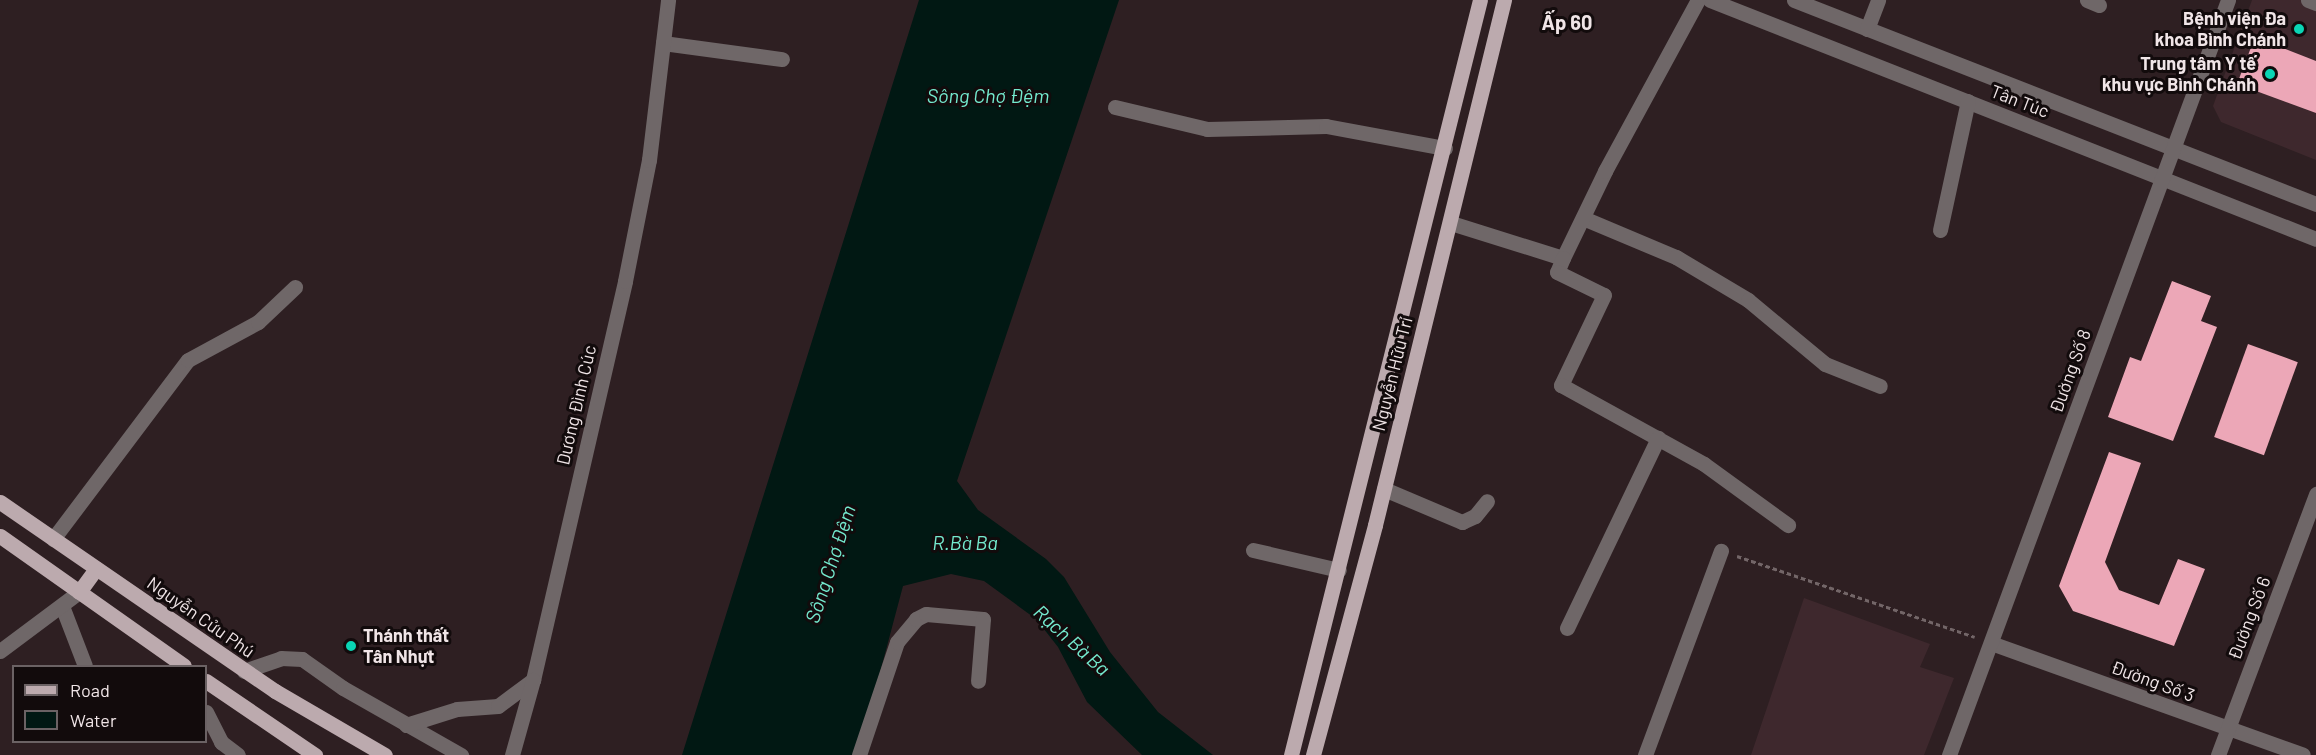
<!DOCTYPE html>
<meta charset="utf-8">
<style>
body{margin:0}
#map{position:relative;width:2316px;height:755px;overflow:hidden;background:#2e1f22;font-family:Barlow,sans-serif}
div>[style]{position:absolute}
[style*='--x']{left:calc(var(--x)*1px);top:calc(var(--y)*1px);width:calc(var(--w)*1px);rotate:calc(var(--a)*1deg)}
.built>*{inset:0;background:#3e282d}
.water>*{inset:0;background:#011813}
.building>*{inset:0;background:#eca7b7;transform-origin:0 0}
.path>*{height:3px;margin-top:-1.5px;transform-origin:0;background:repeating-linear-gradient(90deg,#736668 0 4.5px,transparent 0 7.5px)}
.minor>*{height:15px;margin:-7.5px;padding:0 7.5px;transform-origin:7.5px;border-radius:7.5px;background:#6f6768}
.major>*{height:15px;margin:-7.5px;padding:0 7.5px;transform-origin:7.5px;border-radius:7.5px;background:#bcaaae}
.dots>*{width:16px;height:16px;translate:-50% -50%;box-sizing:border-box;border:3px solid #120b0c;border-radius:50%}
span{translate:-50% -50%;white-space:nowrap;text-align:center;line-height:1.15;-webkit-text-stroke:6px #120b0c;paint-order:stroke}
.poi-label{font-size:18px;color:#f0e5e7;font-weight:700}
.right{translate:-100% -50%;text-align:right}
.left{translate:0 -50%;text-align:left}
.street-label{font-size:18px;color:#f0e5e7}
.neighbourhood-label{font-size:20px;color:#f0e5e7;font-weight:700}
.water-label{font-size:20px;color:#74e9ce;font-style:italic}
.legend{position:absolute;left:12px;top:665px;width:195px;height:78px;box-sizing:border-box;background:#120b0c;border:2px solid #6b6264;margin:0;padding:8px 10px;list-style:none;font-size:18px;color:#f0e5e7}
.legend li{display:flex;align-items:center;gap:12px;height:30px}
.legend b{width:30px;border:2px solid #6b6264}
</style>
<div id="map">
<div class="built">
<div style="clip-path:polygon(2252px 0,2316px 0,2316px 160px,2221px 122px,2213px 106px)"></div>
<div style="clip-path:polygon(1804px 598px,1930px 644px,1920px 667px,1954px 678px,1924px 755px,1751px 755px)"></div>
</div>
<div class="water">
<div style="clip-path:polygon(919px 0,1119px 0,957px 481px,978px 510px,1046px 559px,1064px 577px,1110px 652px,1158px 712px,1213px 755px,1142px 755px,1087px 702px,1058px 647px,1036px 619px,984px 581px,951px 574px,903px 586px,858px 755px,682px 755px)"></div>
</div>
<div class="building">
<div style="clip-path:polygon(2255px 37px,2316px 61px,2316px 113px,2237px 84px)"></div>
<div style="clip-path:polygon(2172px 281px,2211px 296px,2201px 321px,2217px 327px,2173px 441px,2108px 417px,2130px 357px,2141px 361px)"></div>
<div style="left:2248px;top:344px;width:53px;height:99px;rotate:20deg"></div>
<div style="clip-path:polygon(2109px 452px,2141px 463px,2105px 562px,2119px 590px,2159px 605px,2178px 559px,2205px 569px,2174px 646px,2073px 611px,2059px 586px)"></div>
</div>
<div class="path">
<div style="--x:1737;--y:556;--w:251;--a:18.8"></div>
</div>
<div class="minor">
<div style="--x:1710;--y:0;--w:651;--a:21.52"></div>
<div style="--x:1794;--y:0;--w:560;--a:21.35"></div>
<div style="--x:2087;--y:0;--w:13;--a:23"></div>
<div style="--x:2308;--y:0;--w:9;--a:21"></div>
<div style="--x:1867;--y:29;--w:31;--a:-69"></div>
<div style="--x:663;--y:43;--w:120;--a:7.7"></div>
<div style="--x:1115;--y:107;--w:95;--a:13.4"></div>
<div style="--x:1207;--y:129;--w:119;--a:-1.4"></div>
<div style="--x:1326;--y:126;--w:121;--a:10.5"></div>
<div style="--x:1583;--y:218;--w:101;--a:22.8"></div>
<div style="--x:1676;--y:257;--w:84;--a:30.8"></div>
<div style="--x:1748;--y:300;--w:100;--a:39.7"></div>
<div style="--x:1825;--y:364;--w:59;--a:21.8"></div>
<div style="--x:1451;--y:223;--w:117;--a:17.4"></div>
<div style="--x:1563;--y:258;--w:97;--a:-64.2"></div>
<div style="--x:1605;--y:171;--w:195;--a:-61.5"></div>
<div style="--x:1940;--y:230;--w:132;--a:-77.8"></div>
<div style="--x:1563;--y:258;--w:15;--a:113"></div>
<div style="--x:1557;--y:272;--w:52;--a:26.1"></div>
<div style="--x:1604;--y:295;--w:100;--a:115.5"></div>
<div style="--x:1561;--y:385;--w:163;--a:28.9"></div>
<div style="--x:1704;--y:464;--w:104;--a:36"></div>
<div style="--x:1384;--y:489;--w:85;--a:22.9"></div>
<div style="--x:1462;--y:522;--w:14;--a:-25"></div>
<div style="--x:1475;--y:516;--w:19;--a:-51"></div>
<div style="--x:53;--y:539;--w:224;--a:-53"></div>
<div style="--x:188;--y:360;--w:80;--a:-28.5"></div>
<div style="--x:258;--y:322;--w:51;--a:-43.4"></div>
<div style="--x:1253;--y:550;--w:88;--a:13.1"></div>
<div style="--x:62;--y:606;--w:64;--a:69"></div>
<div style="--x:1567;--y:628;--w:211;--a:-64.4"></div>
<div style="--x:1991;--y:643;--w:331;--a:19.7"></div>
<div style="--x:0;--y:651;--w:99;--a:-36.8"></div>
<div style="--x:244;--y:671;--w:39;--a:-19"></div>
<div style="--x:281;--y:658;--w:21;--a:3"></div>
<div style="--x:302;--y:659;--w:50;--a:35.3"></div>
<div style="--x:343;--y:688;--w:136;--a:29.6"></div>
<div style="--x:206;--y:712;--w:34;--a:63"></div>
<div style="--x:221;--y:742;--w:21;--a:37"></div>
<div style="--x:406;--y:725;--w:53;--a:-17.4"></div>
<div style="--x:457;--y:709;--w:41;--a:-4.2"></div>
<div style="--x:498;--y:706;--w:44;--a:-36.6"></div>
<div style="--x:533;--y:680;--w:409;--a:-77"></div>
<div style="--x:625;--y:281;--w:123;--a:-78.8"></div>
<div style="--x:649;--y:160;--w:161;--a:-83.2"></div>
<div style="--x:512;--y:755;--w:78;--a:-74.4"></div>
<div style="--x:859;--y:755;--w:119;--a:-71.4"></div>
<div style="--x:897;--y:642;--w:30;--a:-50"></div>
<div style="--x:916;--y:619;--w:11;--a:-27"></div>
<div style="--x:926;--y:614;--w:57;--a:5"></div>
<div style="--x:983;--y:619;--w:62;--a:94.6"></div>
<div style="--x:1645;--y:755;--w:218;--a:-69.6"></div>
<div style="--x:1949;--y:755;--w:805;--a:-69.72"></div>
<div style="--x:2218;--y:755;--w:279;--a:-69.4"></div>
</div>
<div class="major">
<div style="--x:0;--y:502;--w:334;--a:34.5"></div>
<div style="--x:275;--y:691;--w:127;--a:30.2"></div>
<div style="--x:0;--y:536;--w:225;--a:35.2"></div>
<div style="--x:79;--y:592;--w:29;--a:-54"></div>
<div style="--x:206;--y:681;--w:132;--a:34.2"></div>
<div style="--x:1291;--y:755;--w:778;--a:-75.95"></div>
<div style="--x:1313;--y:755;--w:238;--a:-74.9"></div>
<div style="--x:1375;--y:525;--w:541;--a:-76.2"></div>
</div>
<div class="dots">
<div style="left:2299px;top:29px;background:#0ad5b5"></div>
<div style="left:2270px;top:74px;background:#0ad5b5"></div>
<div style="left:351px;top:646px;background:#0ad5b5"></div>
</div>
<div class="poi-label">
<span class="right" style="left:2286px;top:29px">Bệnh viện Đa<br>khoa Bình Chánh</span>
<span class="right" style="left:2256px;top:74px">Trung tâm Y tế<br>khu vực Bình Chánh</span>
<span class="left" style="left:363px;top:646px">Thánh thất<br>Tân Nhựt</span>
</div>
<div class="street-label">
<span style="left:2020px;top:101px;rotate:21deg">Tân Túc</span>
<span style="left:2070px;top:371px;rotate:-70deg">Đường Số 8</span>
<span style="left:1392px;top:374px;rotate:-76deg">Nguyễn Hữu Trí</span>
<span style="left:576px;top:405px;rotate:-77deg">Dương Đình Cúc</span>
<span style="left:201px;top:617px;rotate:35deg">Nguyễn Cửu Phú</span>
<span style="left:2249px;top:618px;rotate:-69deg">Đường Số 6</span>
<span style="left:2153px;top:681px;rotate:20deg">Đường Số 3</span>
</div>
<div class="neighbourhood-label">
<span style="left:1567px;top:22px">Ấp 60</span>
</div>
<div class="water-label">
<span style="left:988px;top:95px">Sông Chợ Đệm</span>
<span style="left:965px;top:542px">R.Bà Ba</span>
<span style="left:830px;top:564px;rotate:-72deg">Sông Chợ Đệm</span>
<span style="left:1072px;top:640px;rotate:42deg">Rạch Bà Ba</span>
</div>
<ul class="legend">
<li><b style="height:8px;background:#bcaaae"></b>Road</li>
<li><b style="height:16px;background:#011813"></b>Water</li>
</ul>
</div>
